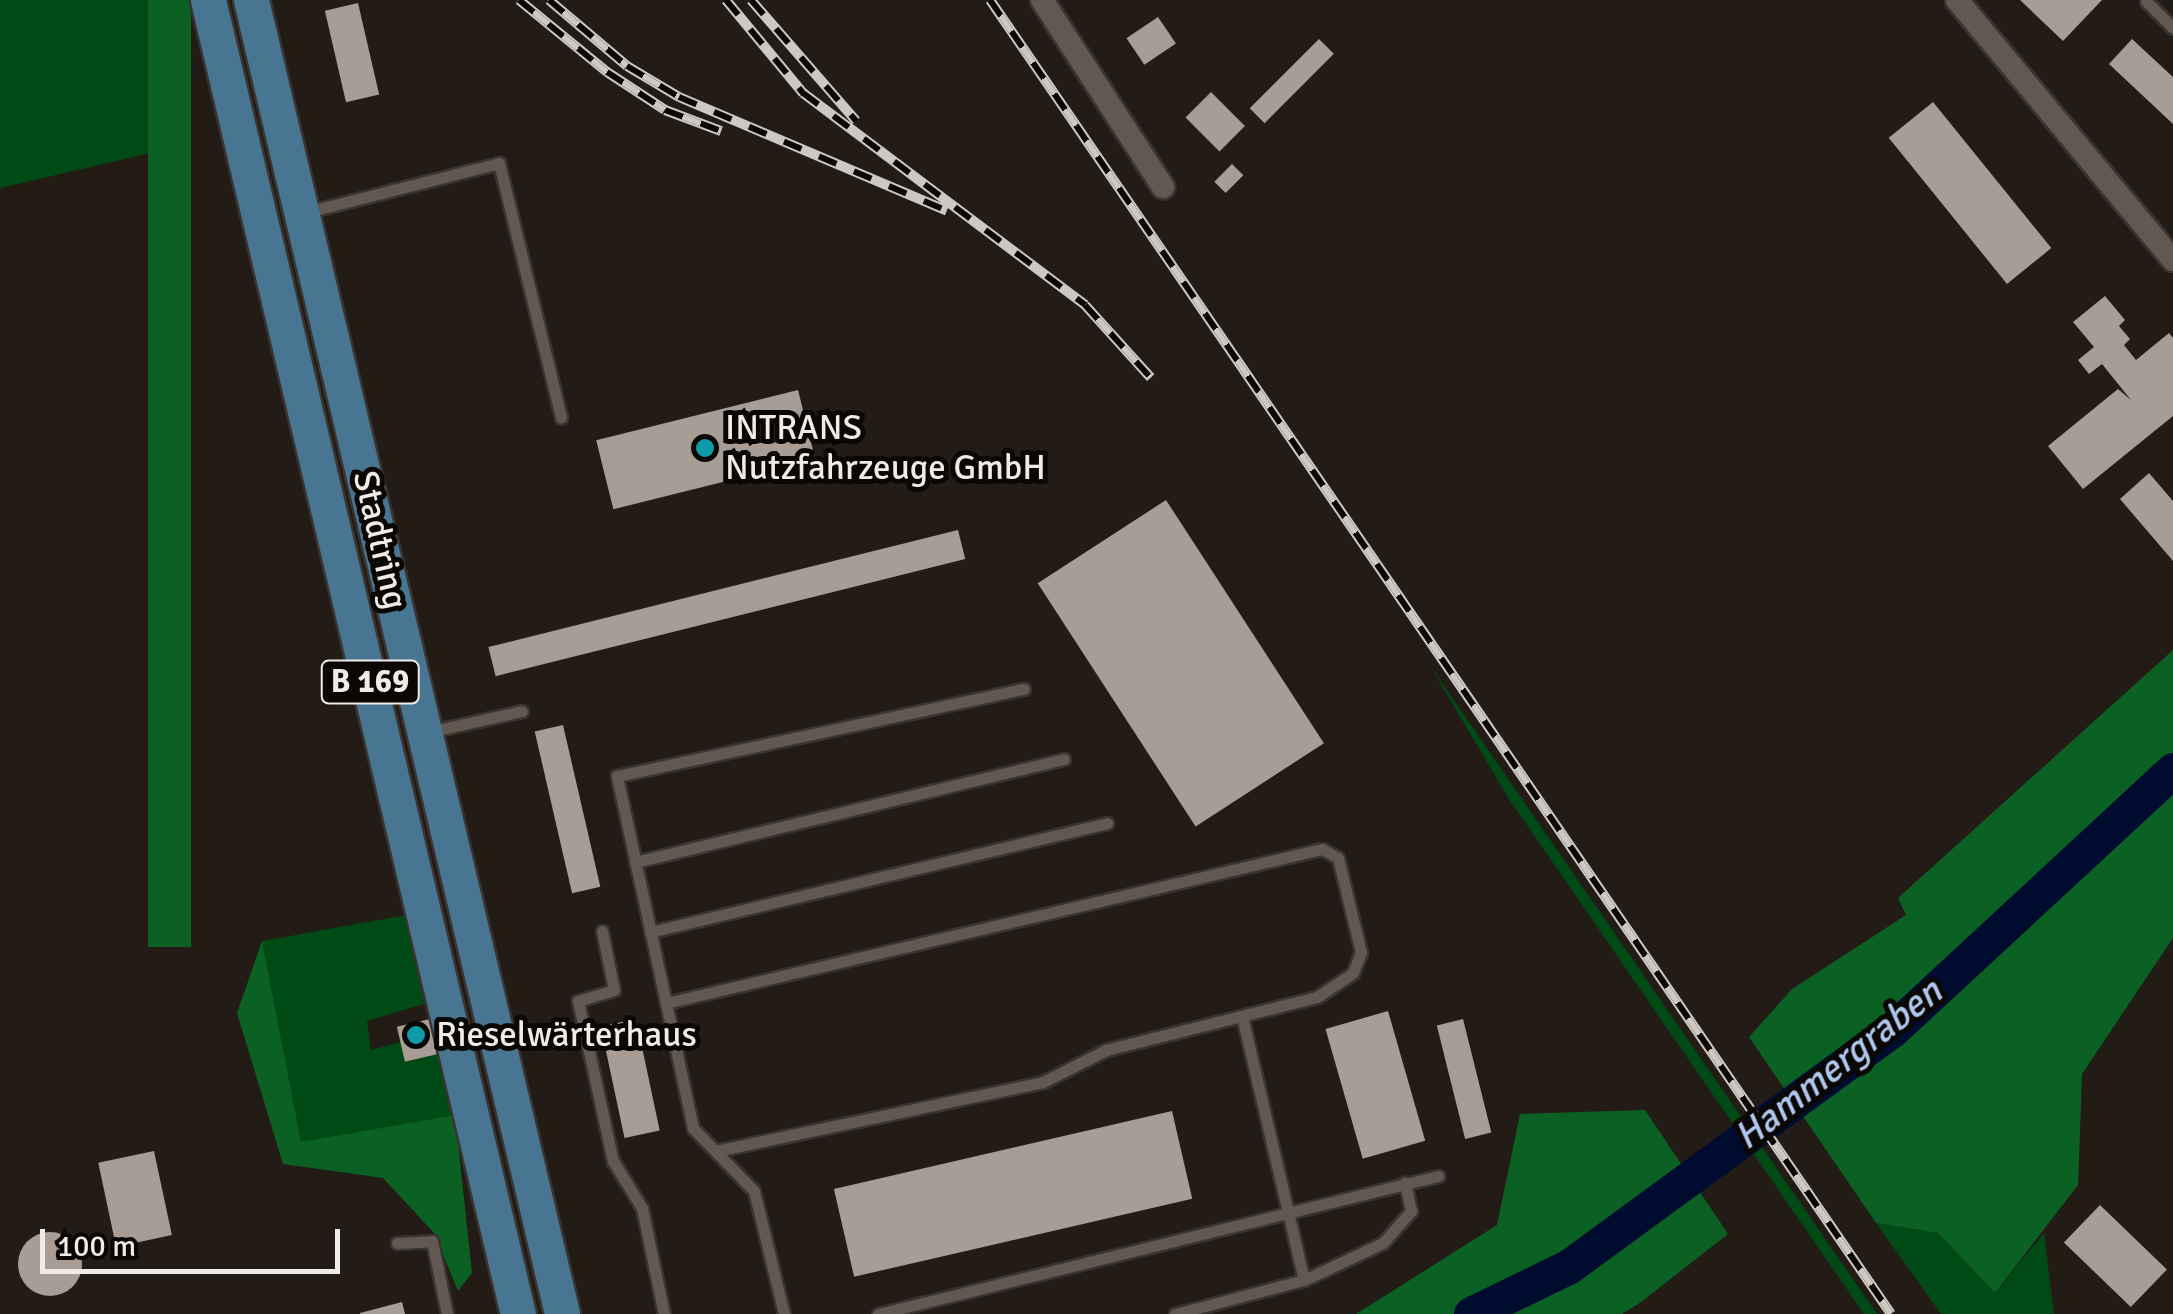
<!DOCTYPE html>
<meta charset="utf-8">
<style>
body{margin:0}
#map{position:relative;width:2173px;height:1314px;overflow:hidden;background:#231b15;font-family:Signika,sans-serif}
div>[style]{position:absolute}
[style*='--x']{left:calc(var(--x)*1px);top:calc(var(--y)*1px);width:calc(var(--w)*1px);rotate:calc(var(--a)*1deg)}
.green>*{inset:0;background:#004a15}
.forest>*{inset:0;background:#0a6123;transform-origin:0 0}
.river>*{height:35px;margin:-17.5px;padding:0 17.5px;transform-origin:17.5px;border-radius:17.5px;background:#000c2f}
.building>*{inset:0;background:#a79d95;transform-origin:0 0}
.round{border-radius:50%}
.roads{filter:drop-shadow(2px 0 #3a3431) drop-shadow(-2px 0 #3a3431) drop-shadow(0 2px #3a3431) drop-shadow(0 -2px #3a3431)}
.service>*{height:11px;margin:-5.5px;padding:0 5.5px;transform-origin:5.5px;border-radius:5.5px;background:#615851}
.minor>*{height:22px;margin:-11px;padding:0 11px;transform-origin:11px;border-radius:11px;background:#615851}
.primary>*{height:35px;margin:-17.5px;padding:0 17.5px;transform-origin:17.5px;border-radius:17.5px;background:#477592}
.rail>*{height:10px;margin-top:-5px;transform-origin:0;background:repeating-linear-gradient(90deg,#0a0705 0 19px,#cec8c4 0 38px);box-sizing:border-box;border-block:2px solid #cec8c4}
.dots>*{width:28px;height:28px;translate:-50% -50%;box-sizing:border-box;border:5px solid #0a0705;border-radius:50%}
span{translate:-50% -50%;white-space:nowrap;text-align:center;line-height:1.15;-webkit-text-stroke:10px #0a0705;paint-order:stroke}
.shield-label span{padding:2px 8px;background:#0a0705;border:2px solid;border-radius:8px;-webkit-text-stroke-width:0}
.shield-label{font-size:32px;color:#f0ebe7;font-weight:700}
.poi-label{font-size:35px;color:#f0ebe7}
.left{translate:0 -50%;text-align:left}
.street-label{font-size:35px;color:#f0ebe7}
.water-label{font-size:38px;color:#afc7ee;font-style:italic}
.scale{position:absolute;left:40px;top:1229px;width:300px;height:45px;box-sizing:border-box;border:5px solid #f0ebe7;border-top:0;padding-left:12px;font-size:30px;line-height:35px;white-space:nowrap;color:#f0ebe7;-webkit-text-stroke:8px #0a0705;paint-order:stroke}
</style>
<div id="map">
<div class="green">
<div style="clip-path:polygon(0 0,148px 0,181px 146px,0 188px)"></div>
<div style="clip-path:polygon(1429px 664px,1553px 844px,1877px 1314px,1864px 1314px,1509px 799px)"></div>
<div style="clip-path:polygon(412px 914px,424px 1004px,367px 1021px,371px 1050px,401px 1042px,406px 1062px,438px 1054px,455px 1115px,300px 1143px,262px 941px)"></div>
<div style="clip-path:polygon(1876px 1223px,1938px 1233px,1995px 1293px,2044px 1233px,2054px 1314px,1941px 1314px)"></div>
</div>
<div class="forest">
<div style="left:148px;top:0;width:43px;height:947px"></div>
<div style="clip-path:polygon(2173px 650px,2173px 938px,2082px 1074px,2078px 1185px,1995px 1293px,1938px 1233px,1876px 1223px,1749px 1037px,1792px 989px,1906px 915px,1898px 898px)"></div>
<div style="clip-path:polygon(262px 941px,301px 1142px,455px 1115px,472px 1273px,458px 1291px,434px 1233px,383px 1178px,283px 1164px,237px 1013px)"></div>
<div style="clip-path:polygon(1645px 1110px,1728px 1234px,1641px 1302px,1622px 1314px,1356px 1314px,1497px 1225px,1520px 1114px)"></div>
</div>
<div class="river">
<div style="--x:1471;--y:1314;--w:108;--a:-25.9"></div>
<div style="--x:1568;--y:1267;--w:400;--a:-36.2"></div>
<div style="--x:1891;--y:1031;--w:384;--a:-42.8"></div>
</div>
<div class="building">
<div style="clip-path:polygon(2020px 0,2102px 0,2063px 41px)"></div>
<div style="left:358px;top:3px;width:94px;height:34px;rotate:77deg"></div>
<div style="left:1158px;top:17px;width:32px;height:38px;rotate:56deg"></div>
<div style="left:1319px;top:39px;width:21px;height:98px;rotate:45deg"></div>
<div style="clip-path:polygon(2132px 39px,2173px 77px,2173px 124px,2109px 64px)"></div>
<div style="left:1211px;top:92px;width:48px;height:36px;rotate:45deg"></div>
<div style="left:1933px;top:102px;width:188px;height:57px;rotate:51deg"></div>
<div style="left:1232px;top:164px;width:16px;height:25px;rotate:45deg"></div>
<div style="clip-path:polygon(2105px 296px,2125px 320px,2119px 326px,2130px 339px,2124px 345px,2136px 360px,2169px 333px,2173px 338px,2173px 416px,2083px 489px,2048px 446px,2118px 389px,2131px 400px,2102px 364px,2089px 374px,2078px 360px,2094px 347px,2073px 322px)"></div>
<div style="left:798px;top:390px;width:71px;height:208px;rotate:76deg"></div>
<div style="clip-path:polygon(2149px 473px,2173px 501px,2173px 561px,2120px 499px)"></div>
<div style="left:1166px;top:500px;width:290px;height:153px;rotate:57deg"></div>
<div style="left:958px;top:530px;width:30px;height:484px;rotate:76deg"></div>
<div style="left:563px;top:725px;width:166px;height:29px;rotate:77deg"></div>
<div style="left:1388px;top:1011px;width:135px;height:65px;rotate:74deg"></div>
<div style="left:430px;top:1019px;width:36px;height:34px;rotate:77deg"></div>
<div style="left:636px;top:1019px;width:114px;height:36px;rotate:78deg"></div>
<div style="left:1463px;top:1019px;width:117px;height:27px;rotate:76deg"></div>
<div style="left:1172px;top:1111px;width:90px;height:347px;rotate:77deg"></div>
<div style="left:154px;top:1151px;width:86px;height:57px;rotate:78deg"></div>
<div style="left:2100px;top:1205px;width:93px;height:52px;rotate:44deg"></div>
<div class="round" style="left:18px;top:1232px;width:64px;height:64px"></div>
<div style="clip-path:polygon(402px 1302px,405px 1314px,360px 1314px,360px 1313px)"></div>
</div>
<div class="roads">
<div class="service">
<div style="--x:2146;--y:1;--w:38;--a:45"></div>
<div style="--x:307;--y:212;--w:198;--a:-14.3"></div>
<div style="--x:499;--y:163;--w:262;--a:76.3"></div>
<div style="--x:429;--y:732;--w:95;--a:-12.7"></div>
<div style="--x:635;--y:862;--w:441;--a:-13.5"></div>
<div style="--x:602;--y:931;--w:60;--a:78.5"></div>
<div style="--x:614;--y:990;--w:38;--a:163"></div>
<div style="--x:578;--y:1001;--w:164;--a:77.7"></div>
<div style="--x:613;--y:1161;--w:55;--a:58.3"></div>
<div style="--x:642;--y:1208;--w:108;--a:78.3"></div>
<div style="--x:650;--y:932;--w:470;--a:-13.4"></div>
<div style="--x:666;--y:1003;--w:674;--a:-13.21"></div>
<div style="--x:1322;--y:849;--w:18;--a:29"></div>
<div style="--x:1338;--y:858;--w:97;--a:76.3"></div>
<div style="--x:1361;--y:952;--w:22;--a:111"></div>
<div style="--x:1353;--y:973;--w:43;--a:146.3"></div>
<div style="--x:1317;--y:997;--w:218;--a:165.9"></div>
<div style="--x:1106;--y:1050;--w:71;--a:153.1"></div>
<div style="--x:1043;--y:1082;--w:334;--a:168.1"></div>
<div style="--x:1242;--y:1016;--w:271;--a:76.8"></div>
<div style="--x:397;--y:1243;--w:35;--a:-3"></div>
<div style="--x:432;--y:1241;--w:75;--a:78.4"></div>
<div style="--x:784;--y:1314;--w:127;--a:-103.7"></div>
<div style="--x:754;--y:1191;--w:88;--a:-134.1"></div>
<div style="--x:693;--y:1128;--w:360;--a:-102.2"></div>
<div style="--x:617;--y:776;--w:416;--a:-12.1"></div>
<div style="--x:878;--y:1314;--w:577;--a:-13.84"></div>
<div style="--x:1175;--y:1314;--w:133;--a:-14.8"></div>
<div style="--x:1304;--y:1280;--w:87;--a:-25.1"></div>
<div style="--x:1383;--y:1243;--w:43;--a:-48.8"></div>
<div style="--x:1411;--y:1211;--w:29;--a:-102"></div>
</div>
<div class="minor">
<div style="--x:1042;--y:0;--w:223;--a:57.1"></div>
<div style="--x:1957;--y:0;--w:338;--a:50.3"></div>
</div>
<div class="primary">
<div style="--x:208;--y:0;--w:1350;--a:76.73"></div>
<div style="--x:251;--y:0;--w:1350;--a:76.68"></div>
</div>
</div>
<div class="rail">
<div style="--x:519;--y:0;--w:114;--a:39.3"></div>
<div style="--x:607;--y:72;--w:69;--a:33.2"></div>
<div style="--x:665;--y:110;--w:60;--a:20.6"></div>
<div style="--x:549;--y:0;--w:102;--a:40.2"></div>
<div style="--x:627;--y:66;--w:61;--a:30.8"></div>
<div style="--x:679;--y:97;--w:291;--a:23"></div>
<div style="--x:726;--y:0;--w:121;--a:50.4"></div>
<div style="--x:803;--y:93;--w:353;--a:36.9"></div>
<div style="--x:1085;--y:305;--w:98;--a:47.9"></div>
<div style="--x:751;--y:0;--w:160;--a:49"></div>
<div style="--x:990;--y:0;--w:1593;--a:55.56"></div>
</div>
<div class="dots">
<div style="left:705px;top:448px;background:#0f9aa8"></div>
<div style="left:416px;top:1035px;background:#0f9aa8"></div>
</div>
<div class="shield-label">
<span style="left:370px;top:682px">B 169</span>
</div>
<div class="poi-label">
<span class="left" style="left:725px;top:448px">INTRANS<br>Nutzfahrzeuge GmbH</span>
<span class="left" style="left:436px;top:1035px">Rieselwärterhaus</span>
</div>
<div class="street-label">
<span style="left:380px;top:540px;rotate:77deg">Stadtring</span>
</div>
<div class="water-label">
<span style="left:1838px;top:1064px;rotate:-38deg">Hammergraben</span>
</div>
<div class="scale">100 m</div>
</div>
